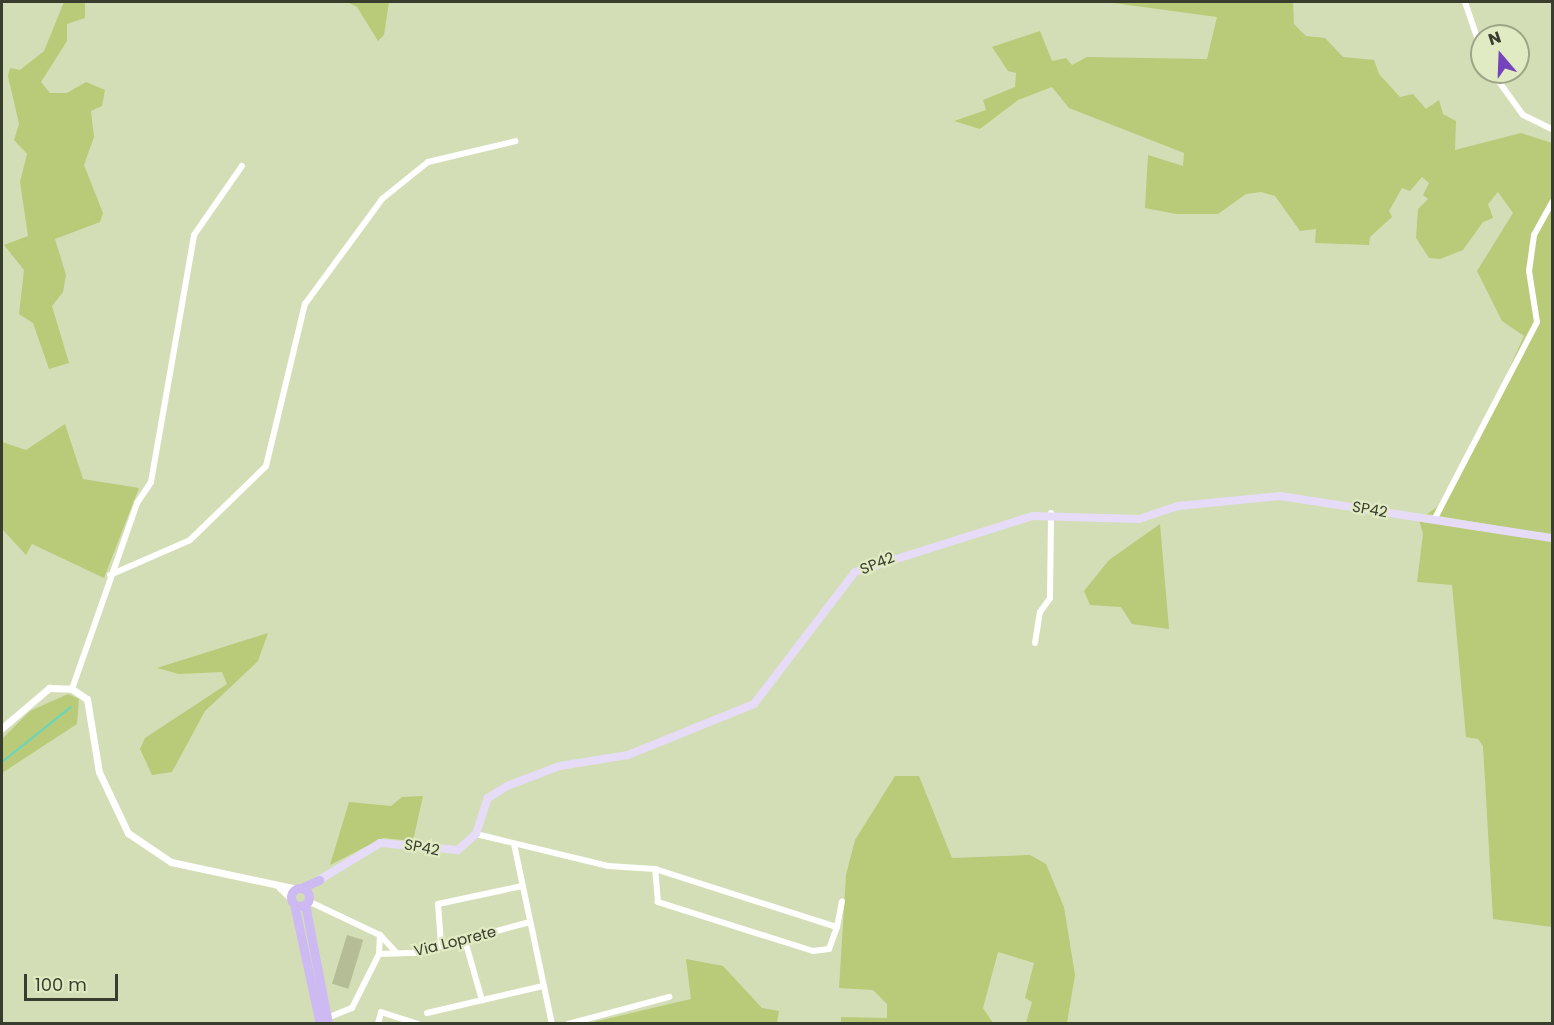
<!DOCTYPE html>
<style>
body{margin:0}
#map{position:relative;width:1554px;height:1025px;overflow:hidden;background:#d4deb6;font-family:Poppins,sans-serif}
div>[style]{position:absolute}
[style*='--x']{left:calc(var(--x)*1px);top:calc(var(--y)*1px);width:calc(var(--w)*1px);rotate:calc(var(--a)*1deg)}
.green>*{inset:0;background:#b9ca78}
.stream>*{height:2px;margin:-1px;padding:0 1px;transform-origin:1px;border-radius:1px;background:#66d6bf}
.building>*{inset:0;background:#b4bd96;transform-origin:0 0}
.minor>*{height:6px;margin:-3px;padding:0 3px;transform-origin:3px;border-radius:3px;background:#fff}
.tertiary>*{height:7px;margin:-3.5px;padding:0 3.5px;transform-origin:3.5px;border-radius:3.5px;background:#fff}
.secondary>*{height:8px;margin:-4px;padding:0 4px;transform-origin:4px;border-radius:4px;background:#e6dcf8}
.primary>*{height:9px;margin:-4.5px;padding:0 4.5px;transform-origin:4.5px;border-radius:4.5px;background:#cdbaf2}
.primary>.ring{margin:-4.5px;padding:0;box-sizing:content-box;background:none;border:9px solid #cdbaf2;border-radius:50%}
span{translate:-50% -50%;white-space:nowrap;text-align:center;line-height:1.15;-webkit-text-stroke:4.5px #e1ebc3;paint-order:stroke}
.street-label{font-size:15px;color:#393d2d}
.frame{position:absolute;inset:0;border:3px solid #393d2d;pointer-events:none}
.north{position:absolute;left:1470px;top:24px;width:60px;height:60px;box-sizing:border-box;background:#e1ebc3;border:2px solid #9ea587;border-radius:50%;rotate:341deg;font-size:16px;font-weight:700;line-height:24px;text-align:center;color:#393d2d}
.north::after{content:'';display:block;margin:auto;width:21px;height:27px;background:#7544bc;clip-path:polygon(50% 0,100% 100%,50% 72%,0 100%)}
.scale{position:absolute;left:24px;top:974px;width:94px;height:27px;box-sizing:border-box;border:3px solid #393d2d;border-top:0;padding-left:8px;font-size:18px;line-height:21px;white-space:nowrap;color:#393d2d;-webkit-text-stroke:4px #e1ebc3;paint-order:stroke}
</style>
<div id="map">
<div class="green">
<div style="clip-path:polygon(64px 2px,85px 2px,85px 18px,67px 24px,67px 41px,41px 82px,50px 93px,67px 93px,86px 82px,105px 90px,102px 106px,91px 111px,94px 137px,84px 165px,103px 213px,100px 222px,55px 239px,66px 275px,63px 292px,52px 306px,69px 363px,49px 369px,33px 323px,19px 314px,24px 270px,4px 245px,28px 236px,20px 182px,27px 154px,14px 140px,19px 124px,8px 76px,10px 68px,20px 70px,44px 51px)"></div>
<div style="clip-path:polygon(347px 2px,389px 2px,384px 35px,378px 41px,357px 7px)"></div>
<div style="clip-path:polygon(1106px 2px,1293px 2px,1294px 24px,1306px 36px,1325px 38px,1343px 57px,1374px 60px,1379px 74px,1400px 97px,1413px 94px,1426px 109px,1439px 100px,1443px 114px,1456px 121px,1455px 150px,1521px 133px,1552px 143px,1552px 535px,1427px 514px,1437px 507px,1488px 415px,1524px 336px,1502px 321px,1477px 271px,1513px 213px,1498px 192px,1488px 204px,1493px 218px,1483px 222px,1463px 250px,1440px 259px,1429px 258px,1416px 238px,1418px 209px,1428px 199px,1423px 195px,1429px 183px,1422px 177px,1410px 191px,1402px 188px,1389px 211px,1392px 217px,1370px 237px,1369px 245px,1315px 243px,1316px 229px,1300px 231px,1275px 196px,1261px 192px,1246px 194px,1218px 214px,1176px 214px,1145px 208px,1148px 155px,1183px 166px,1184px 153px,1069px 108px,1052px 87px,1018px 100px,980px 129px,954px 121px,986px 110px,983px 100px,1015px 87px,1016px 73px,1008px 71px,992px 47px,1040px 31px,1052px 61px,1066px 58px,1072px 65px,1087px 57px,1207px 59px,1217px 17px)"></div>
<div style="clip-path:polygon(65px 424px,83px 479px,139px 488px,104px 578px,32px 544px,26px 555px,2px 529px,2px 442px,26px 450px)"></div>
<div style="clip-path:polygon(1419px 520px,1552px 541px,1552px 927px,1493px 919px,1483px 746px,1478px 739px,1466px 737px,1452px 585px,1417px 582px,1423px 534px)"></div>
<div style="clip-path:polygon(1160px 524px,1169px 629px,1132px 624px,1121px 607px,1090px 605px,1084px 591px,1109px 560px)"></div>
<div style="clip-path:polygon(268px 633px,258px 661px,205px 711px,172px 772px,152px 775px,140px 749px,145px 738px,227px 684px,222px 672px,179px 674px,157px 668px)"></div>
<div style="clip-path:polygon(68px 694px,79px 699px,77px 724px,2px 773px,2px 739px,30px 711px)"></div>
<div style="clip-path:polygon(895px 776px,919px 776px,952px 858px,1030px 855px,1046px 864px,1064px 907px,1075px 975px,1067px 1023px,1026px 1023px,1032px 1002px,1025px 998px,1034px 963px,998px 952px,983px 1008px,993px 1023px,841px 1023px,841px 1017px,887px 1018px,887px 1004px,873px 990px,839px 988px,846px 875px,855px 840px)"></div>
<div style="clip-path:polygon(423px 796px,413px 841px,383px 838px,330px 865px,349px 802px,391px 806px,402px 797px)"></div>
<div style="clip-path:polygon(686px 959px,723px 966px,762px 1008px,779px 1011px,777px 1023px,593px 1022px,691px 999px)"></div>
</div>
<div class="stream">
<div style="--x:2;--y:762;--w:88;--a:-38.6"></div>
</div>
<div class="building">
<div style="left:347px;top:935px;width:17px;height:51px;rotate:17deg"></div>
</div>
<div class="minor">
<div style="--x:1465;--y:2;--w:53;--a:71.2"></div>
<div style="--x:1492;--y:72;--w:53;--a:54.2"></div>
<div style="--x:1523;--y:115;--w:32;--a:26"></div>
<div style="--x:1434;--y:520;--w:223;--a:-62.5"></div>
<div style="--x:1537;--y:322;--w:52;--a:-98.9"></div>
<div style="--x:1529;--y:271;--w:36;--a:-82"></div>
<div style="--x:1534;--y:235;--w:38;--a:-61"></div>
<div style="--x:110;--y:575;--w:87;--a:-23.6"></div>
<div style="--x:190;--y:540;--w:106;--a:-44.2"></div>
<div style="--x:266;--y:466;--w:167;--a:-76.5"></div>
<div style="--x:305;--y:304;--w:130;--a:-53.7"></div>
<div style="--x:382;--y:199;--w:59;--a:-38.8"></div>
<div style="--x:428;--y:162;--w:90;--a:-13.4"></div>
<div style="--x:1035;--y:643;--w:31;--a:-81"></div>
<div style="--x:1040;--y:612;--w:17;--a:-54"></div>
<div style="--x:1050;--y:598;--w:85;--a:-89.3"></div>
<div style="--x:72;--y:689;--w:197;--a:-70.7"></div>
<div style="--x:137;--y:503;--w:25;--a:-56"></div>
<div style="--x:151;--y:482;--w:251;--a:-80.1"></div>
<div style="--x:194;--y:235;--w:84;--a:-55.2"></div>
<div style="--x:476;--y:834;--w:136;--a:13.6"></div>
<div style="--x:608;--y:866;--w:47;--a:3.7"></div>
<div style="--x:655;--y:869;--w:191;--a:17.7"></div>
<div style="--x:837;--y:927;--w:23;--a:110"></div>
<div style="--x:829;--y:949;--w:16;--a:173"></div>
<div style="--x:813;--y:951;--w:163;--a:-162.5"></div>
<div style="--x:658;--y:902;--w:33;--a:-95"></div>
<div style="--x:514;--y:844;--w:184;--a:78.1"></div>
<div style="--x:308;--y:901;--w:80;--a:25.3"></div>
<div style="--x:380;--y:935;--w:25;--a:47"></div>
<div style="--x:837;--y:927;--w:26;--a:-79"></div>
<div style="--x:464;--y:937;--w:66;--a:74.1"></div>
<div style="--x:441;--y:944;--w:40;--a:-94.3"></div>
<div style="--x:438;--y:904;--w:86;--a:-12.1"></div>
<div style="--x:379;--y:954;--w:36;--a:-2"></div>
<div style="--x:415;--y:953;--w:119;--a:-15.1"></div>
<div style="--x:427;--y:1013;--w:119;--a:-13.1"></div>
<div style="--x:327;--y:1018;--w:27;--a:-22"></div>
<div style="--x:352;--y:1008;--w:60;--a:-63.4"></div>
<div style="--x:379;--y:954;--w:19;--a:-87"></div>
<div style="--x:378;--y:1024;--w:12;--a:-76"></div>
<div style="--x:381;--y:1012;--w:39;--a:18"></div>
<div style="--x:568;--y:1024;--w:105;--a:-15"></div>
</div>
<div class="tertiary">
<div style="--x:2;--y:728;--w:62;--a:-40.4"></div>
<div style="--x:49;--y:688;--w:23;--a:2"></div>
<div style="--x:72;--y:689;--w:18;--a:34"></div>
<div style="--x:87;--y:699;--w:74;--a:80.7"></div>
<div style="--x:99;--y:772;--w:68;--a:64.6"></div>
<div style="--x:128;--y:833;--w:52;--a:34"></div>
<div style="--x:171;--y:862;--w:129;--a:12.1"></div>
<div style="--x:279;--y:887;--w:16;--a:43"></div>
</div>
<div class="secondary">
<div style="--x:319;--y:880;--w:71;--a:-31.2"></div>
<div style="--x:380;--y:843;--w:78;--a:5.1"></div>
<div style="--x:458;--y:850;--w:24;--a:-42"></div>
<div style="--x:476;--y:834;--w:38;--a:-72"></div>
<div style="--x:488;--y:798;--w:22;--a:-32"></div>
<div style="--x:507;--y:786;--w:57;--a:-20.7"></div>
<div style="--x:560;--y:766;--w:69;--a:-9.2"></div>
<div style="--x:628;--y:755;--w:136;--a:-22"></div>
<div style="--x:754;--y:704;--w:166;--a:-52.6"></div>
<div style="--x:855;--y:572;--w:187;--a:-17.5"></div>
<div style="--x:1033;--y:516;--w:106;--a:1.6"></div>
<div style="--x:1139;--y:519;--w:41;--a:-18.4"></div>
<div style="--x:1178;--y:506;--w:102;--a:-5.6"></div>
<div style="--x:1280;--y:496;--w:275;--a:8.8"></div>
</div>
<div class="primary">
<div style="--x:301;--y:888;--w:20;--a:-24"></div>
<div class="ring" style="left:291px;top:888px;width:9px;height:9px"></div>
<div style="--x:294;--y:904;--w:123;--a:77.8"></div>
<div style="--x:305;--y:904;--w:122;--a:79.1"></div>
</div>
<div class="street-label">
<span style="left:1370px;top:509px;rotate:10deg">SP42</span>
<span style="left:877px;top:563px;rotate:-22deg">SP42</span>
<span style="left:422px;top:847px;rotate:11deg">SP42</span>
<span style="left:455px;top:941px;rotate:-14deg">Via Loprete</span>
</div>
<div class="frame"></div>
<div class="north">N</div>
<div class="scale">100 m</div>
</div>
